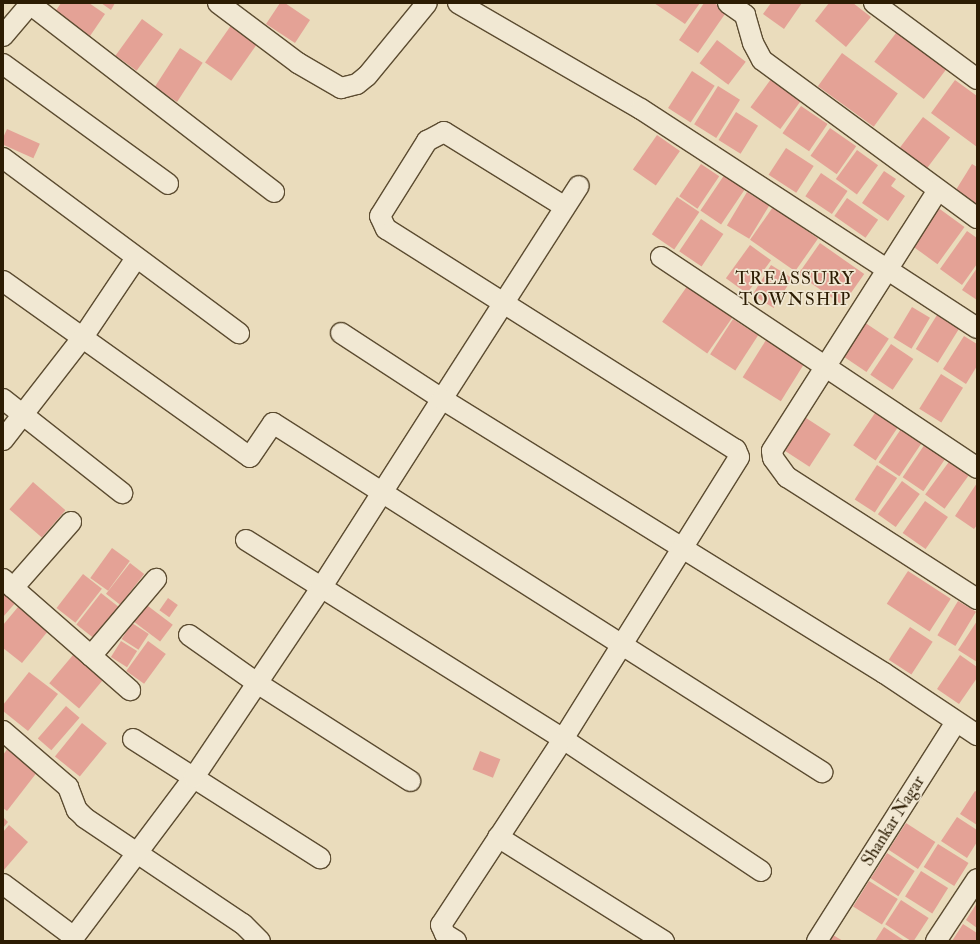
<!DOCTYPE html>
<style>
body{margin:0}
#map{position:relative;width:980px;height:944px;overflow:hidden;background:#eadcbc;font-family:"IM FELL Double Pica",serif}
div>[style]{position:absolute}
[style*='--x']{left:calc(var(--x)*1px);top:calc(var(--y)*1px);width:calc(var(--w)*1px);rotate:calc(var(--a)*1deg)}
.building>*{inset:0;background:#e4a296;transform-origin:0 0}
.roads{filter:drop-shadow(1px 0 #5c4c31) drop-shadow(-1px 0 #5c4c31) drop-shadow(0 1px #5c4c31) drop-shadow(0 -1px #5c4c31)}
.minor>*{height:20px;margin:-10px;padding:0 10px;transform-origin:10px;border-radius:10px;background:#f1e8d3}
span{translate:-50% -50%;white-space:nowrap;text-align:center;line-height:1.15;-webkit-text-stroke:3.5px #f1e8d3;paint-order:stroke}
.street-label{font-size:17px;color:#2c1c03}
.neighbourhood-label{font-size:18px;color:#2c1c03;letter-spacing:1px}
.frame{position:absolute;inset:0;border:4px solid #2c1c03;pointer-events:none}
</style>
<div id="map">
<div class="building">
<div style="clip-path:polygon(61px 3px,89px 3px,105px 14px,88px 39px,53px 15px)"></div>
<div style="clip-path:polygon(101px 3px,115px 3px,111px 10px)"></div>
<div style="clip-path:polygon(280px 3px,285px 3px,310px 20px,295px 43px,266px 24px)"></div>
<div style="clip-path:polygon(654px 3px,700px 3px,685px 24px)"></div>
<div style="clip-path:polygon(704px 3px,714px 3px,727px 11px,698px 53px,679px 40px)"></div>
<div style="clip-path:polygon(771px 3px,802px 3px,784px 29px,763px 14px)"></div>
<div style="clip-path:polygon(829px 3px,853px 3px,871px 17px,846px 47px,815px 21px)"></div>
<div style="left:142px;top:19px;width:26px;height:45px;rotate:36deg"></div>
<div style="left:232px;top:24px;width:32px;height:47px;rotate:35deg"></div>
<div style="left:899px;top:29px;width:62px;height:41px;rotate:37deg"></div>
<div style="left:717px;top:40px;width:36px;height:29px;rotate:37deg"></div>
<div style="left:180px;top:48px;width:27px;height:47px;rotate:33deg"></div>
<div style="left:842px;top:53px;width:69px;height:41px;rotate:36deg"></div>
<div style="left:692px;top:71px;width:27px;height:44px;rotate:33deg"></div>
<div style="left:771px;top:79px;width:37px;height:35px;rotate:36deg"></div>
<div style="clip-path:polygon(955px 80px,977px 96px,977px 147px,931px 113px)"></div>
<div style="left:718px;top:86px;width:26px;height:45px;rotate:32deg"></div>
<div style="left:801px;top:106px;width:32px;height:33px;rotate:34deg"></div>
<div style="left:736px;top:112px;width:26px;height:33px;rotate:32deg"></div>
<div style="left:923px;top:117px;width:34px;height:41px;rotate:37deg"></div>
<div style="left:830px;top:128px;width:32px;height:34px;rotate:35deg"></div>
<div style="left:7px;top:129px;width:36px;height:16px;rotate:24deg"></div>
<div style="left:657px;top:135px;width:28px;height:42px;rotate:35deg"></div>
<div style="left:786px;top:148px;width:33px;height:32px;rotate:33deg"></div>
<div style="left:857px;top:150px;width:26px;height:36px;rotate:36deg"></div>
<div style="left:701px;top:164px;width:22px;height:39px;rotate:34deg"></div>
<div style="clip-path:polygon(972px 164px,977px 167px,977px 207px,954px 193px)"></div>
<div style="clip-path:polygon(884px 171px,896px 179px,891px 186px,905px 196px,888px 221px,862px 203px)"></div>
<div style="left:821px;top:173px;width:32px;height:28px;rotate:34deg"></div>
<div style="left:725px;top:174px;width:25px;height:44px;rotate:34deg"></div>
<div style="left:747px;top:192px;width:26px;height:39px;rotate:31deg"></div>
<div style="left:677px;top:197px;width:27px;height:45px;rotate:34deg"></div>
<div style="left:847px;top:198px;width:38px;height:22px;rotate:35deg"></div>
<div style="left:773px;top:207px;width:55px;height:40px;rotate:35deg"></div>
<div style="left:937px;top:207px;width:34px;height:46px;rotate:36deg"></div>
<div style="left:701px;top:219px;width:27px;height:39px;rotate:34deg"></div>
<div style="clip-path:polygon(967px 231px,977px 238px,977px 264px,962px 285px,940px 269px)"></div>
<div style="left:820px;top:243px;width:54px;height:38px;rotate:35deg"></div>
<div style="left:750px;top:245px;width:26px;height:41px;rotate:36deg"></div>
<div style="left:771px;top:265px;width:25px;height:35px;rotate:32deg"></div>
<div style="clip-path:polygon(977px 268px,977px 300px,962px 290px)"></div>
<div style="left:688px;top:285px;width:55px;height:45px;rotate:35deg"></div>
<div style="left:912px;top:307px;width:21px;height:36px;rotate:31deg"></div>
<div style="left:937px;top:315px;width:26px;height:40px;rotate:32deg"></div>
<div style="left:733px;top:319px;width:30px;height:42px;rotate:33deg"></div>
<div style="left:864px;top:322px;width:30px;height:40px;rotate:34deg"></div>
<div style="clip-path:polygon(964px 336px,977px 344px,977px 366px,966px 384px,943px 369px)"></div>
<div style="left:766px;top:340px;width:45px;height:44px;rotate:32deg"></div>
<div style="left:891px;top:344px;width:27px;height:37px;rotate:34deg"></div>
<div style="left:941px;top:374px;width:26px;height:41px;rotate:32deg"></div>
<div style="left:875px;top:413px;width:27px;height:39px;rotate:34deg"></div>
<div style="left:803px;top:416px;width:33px;height:39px;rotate:33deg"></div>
<div style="left:901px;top:429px;width:25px;height:40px;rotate:34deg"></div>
<div style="left:925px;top:444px;width:25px;height:40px;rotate:34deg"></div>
<div style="left:951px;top:459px;width:24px;height:44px;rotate:36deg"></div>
<div style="left:877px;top:465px;width:24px;height:41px;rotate:33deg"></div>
<div style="left:902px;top:481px;width:22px;height:41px;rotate:36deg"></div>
<div style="left:33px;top:482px;width:43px;height:36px;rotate:41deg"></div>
<div style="clip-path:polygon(977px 483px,977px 525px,974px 529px,955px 516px)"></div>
<div style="left:925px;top:501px;width:28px;height:39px;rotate:35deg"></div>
<div style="left:112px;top:548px;width:22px;height:37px;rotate:36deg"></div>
<div style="left:130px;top:563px;width:18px;height:39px;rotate:38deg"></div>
<div style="left:908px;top:571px;width:51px;height:39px;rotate:33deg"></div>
<div style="left:83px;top:574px;width:24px;height:43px;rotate:38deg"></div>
<div style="clip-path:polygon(3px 589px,17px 601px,3px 617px)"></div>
<div style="left:101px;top:593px;width:23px;height:40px;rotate:38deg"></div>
<div style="left:168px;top:598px;width:12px;height:15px;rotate:35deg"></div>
<div style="left:958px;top:601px;width:21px;height:40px;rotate:31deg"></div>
<div style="left:144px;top:603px;width:36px;height:21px;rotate:37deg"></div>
<div style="clip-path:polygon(18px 607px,48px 631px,22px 663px,3px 648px,3px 625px)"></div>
<div style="clip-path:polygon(977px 621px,977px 662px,958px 650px)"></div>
<div style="left:132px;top:623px;width:20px;height:19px;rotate:33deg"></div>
<div style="left:910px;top:627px;width:27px;height:39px;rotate:33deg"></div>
<div style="left:121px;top:641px;width:19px;height:19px;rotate:32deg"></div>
<div style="left:148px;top:641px;width:22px;height:37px;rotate:36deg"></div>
<div style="left:73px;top:655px;width:39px;height:37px;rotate:40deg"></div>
<div style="clip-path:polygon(960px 655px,977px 667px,977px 678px,959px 704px,937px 689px)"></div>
<div style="clip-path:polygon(29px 672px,58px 694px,28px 731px,3px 711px,3px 705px)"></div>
<div style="left:66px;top:706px;width:18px;height:43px;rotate:41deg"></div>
<div style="left:82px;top:723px;width:32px;height:43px;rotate:39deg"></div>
<div style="clip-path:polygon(8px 748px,38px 771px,7px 811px,3px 808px,3px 755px)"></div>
<div style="left:480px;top:751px;width:22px;height:20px;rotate:22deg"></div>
<div style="clip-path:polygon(975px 791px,977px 792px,977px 825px,960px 814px)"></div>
<div style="clip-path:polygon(3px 817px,8px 822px,3px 828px)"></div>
<div style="clip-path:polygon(957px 817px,977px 830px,977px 842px,967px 858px,941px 841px)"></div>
<div style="left:906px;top:823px;width:35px;height:32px;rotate:33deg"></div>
<div style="clip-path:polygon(9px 825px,28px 842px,3px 871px,3px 832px)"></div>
<div style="left:938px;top:844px;width:36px;height:27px;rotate:32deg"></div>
<div style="left:887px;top:853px;width:33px;height:30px;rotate:33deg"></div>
<div style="left:921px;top:871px;width:32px;height:30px;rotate:32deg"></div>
<div style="left:869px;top:881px;width:34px;height:30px;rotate:32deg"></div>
<div style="left:901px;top:900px;width:33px;height:29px;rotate:33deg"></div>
<div style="clip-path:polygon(977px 903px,977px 928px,966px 920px)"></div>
<div style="clip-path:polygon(963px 924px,977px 933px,977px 941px,952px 941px)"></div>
<div style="clip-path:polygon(884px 927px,905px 941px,875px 941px)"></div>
<div style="clip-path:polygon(833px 935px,843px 941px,830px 941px)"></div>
</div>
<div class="roads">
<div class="minor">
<div style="--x:218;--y:3;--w:100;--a:36.9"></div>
<div style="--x:298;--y:63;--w:50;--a:30.2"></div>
<div style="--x:341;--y:88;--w:16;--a:-14"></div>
<div style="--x:357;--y:84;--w:13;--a:-39"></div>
<div style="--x:367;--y:76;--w:94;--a:-50.6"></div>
<div style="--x:458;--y:3;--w:211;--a:30.1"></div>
<div style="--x:641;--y:109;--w:401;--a:33.1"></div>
<div style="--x:728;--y:3;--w:21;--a:35"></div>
<div style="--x:745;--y:15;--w:29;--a:74"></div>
<div style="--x:753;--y:43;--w:19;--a:62"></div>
<div style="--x:762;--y:60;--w:267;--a:36.3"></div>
<div style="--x:874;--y:3;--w:128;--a:36.4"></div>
<div style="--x:30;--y:4;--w:308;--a:37.6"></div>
<div style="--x:3;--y:36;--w:43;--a:-49.7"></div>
<div style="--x:3;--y:64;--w:204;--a:36"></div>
<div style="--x:3;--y:158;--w:294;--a:36.6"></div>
<div style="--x:938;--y:190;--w:309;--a:122.5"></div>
<div style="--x:772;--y:451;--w:7;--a:82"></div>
<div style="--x:773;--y:458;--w:24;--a:54"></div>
<div style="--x:787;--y:477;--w:226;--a:32.7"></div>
<div style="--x:661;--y:257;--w:380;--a:33.7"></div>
<div style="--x:3;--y:281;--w:303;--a:35.5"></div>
<div style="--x:250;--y:457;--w:41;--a:-55.9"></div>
<div style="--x:273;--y:423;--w:651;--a:32.44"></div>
<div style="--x:341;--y:333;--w:121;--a:33.2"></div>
<div style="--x:442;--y:399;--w:253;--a:-57.3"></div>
<div style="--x:3;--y:399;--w:152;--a:38.3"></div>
<div style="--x:3;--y:440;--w:130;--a:-52.2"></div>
<div style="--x:83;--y:337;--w:95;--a:-56.1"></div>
<div style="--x:246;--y:540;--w:374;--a:32.1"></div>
<div style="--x:563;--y:739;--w:238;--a:33.7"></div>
<div style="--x:3;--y:579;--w:169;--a:41.2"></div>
<div style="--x:13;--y:588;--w:88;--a:-48.7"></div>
<div style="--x:189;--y:635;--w:83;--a:35.2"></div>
<div style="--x:257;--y:683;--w:182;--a:32.6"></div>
<div style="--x:91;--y:656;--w:101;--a:-49.8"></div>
<div style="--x:3;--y:731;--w:86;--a:40.7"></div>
<div style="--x:68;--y:787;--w:25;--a:69"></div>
<div style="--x:77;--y:810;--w:11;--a:45"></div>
<div style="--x:85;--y:818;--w:190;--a:33.9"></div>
<div style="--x:243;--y:924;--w:24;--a:45"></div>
<div style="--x:133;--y:739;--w:222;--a:32.5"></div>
<div style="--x:498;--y:837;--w:196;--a:32.1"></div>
<div style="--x:3;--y:884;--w:89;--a:36.7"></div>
<div style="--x:71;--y:941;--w:205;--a:-53.1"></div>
<div style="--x:194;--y:777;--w:228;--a:-56.1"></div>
<div style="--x:321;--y:588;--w:224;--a:-57.4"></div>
<div style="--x:442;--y:399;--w:520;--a:31.8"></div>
<div style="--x:884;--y:673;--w:112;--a:33.7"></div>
<div style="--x:456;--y:941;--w:13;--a:-148"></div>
<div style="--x:445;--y:934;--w:10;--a:-114"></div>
<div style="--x:441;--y:925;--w:222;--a:-56.7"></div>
<div style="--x:563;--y:739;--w:332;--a:-58"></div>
<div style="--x:739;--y:457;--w:8;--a:-113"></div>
<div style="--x:736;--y:450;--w:414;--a:-147.7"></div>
<div style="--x:386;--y:229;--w:14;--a:-115"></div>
<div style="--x:380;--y:216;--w:89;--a:-57.9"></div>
<div style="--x:427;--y:141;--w:19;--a:-28"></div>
<div style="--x:444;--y:132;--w:142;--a:31.8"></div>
<div style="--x:817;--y:941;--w:259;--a:-57.6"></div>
<div style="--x:936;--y:941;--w:74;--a:-56.5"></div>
</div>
</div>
<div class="street-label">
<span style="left:893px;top:821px;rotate:-58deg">Shankar Nagar</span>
</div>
<div class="neighbourhood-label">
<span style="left:795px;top:290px">TREASSURY<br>TOWNSHIP</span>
</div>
<div class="frame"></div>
</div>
